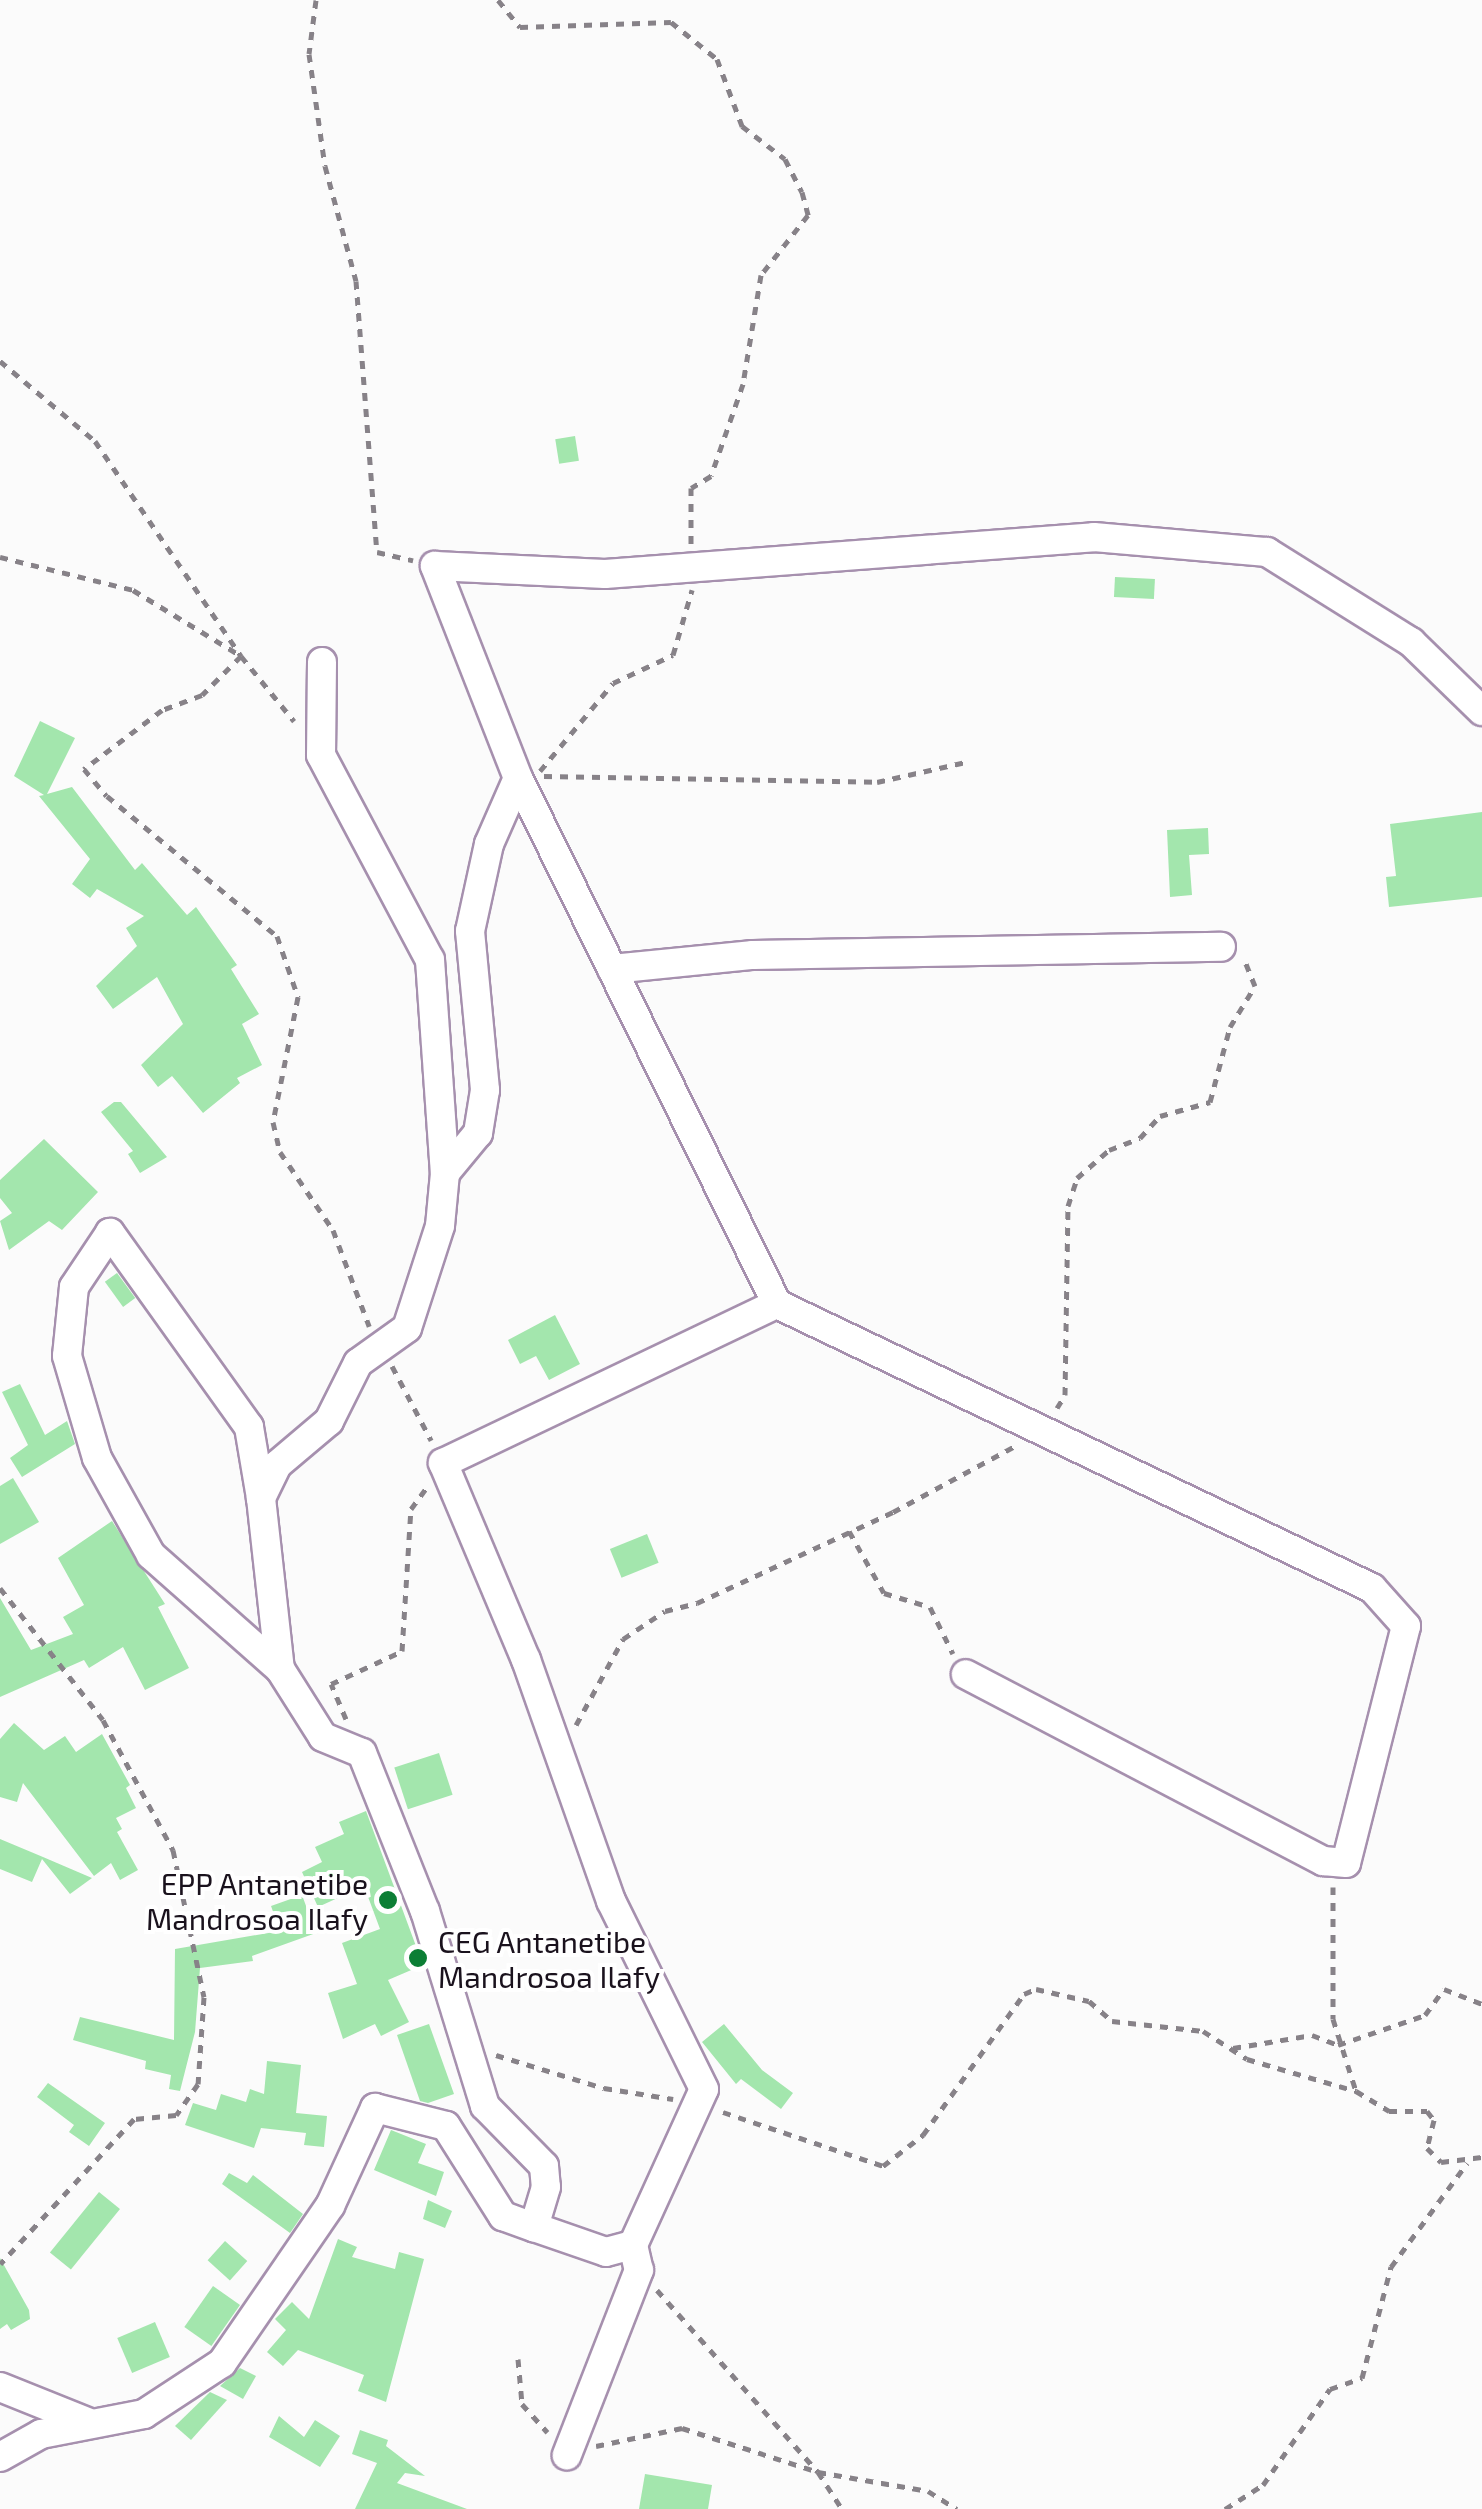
<!DOCTYPE html>
<style>
body{margin:0}
#map{position:relative;width:1482px;height:2509px;overflow:hidden;background:#fbfbfb;font-family:"Exo 2",sans-serif}
div>[style]{position:absolute}
[style*='--x']{left:calc(var(--x)*1px);top:calc(var(--y)*1px);width:calc(var(--w)*1px);rotate:calc(var(--a)*1deg)}
.building>*{inset:0;background:#a3e6ad;transform-origin:0 0}
.path>*{height:5px;margin-top:-2.5px;transform-origin:0;background:repeating-linear-gradient(90deg,#878288 0 8px,transparent 0 16px)}
.roads{filter:drop-shadow(2px 0 #a690ae) drop-shadow(-2px 0 #a690ae) drop-shadow(0 2px #a690ae) drop-shadow(0 -2px #a690ae)}
.minor>*{height:28px;margin:-14px;padding:0 14px;transform-origin:14px;border-radius:14px;background:#fff}
.dots>*{width:28px;height:28px;translate:-50% -50%;box-sizing:border-box;border:5px solid #fff;border-radius:50%}
span{translate:-50% -50%;white-space:nowrap;text-align:center;line-height:1.15;-webkit-text-stroke:8px #fff;paint-order:stroke}
.poi-label{font-size:30px;color:#1a121d}
.right{translate:-100% -50%;text-align:right}
.left{translate:0 -50%;text-align:left}
</style>
<div id="map">
<div class="building">
<div style="left:575px;top:436px;width:25px;height:20px;rotate:81deg"></div>
<div style="left:1115px;top:577px;width:40px;height:20px;rotate:3deg"></div>
<div style="clip-path:polygon(40px 721px,75px 738px,47px 794px,72px 787px,135px 870px,142px 863px,187px 915px,196px 907px,237px 965px,231px 969px,259px 1014px,242px 1024px,262px 1065px,237px 1078px,240px 1083px,203px 1113px,172px 1076px,158px 1087px,141px 1065px,183px 1024px,157px 977px,113px 1009px,96px 986px,137px 946px,126px 928px,144px 916px,97px 889px,90px 898px,72px 884px,90px 859px,39px 796px,44px 795px,14px 776px)"></div>
<div style="clip-path:polygon(1482px 812px,1482px 897px,1389px 907px,1386px 877px,1396px 876px,1390px 824px)"></div>
<div style="clip-path:polygon(1208px 828px,1209px 854px,1189px 855px,1192px 895px,1170px 897px,1167px 830px)"></div>
<div style="clip-path:polygon(114px 1102px,121px 1102px,167px 1157px,140px 1173px,128px 1154px,133px 1151px,101px 1112px)"></div>
<div style="clip-path:polygon(44px 1139px,98px 1192px,62px 1230px,49px 1221px,9px 1250px,0 1221px,12px 1213px,0 1198px,0 1180px)"></div>
<div style="left:117px;top:1273px;width:31px;height:15px;rotate:54deg"></div>
<div style="clip-path:polygon(555px 1315px,580px 1364px,549px 1380px,536px 1356px,520px 1364px,508px 1340px)"></div>
<div style="clip-path:polygon(20px 1384px,45px 1435px,67px 1421px,75px 1444px,22px 1477px,10px 1458px,28px 1445px,2px 1392px)"></div>
<div style="clip-path:polygon(13px 1478px,39px 1522px,0 1544px,0 1486px)"></div>
<div style="clip-path:polygon(112px 1521px,165px 1604px,158px 1607px,189px 1668px,145px 1690px,123px 1647px,89px 1668px,84px 1660px,0 1697px,0 1598px,31px 1650px,73px 1634px,63px 1617px,84px 1605px,58px 1558px)"></div>
<div style="left:647px;top:1534px;width:31px;height:40px;rotate:68deg"></div>
<div style="clip-path:polygon(14px 1723px,44px 1750px,65px 1736px,76px 1752px,102px 1734px,130px 1785px,126px 1788px,136px 1808px,116px 1818px,122px 1829px,117px 1832px,138px 1870px,120px 1880px,111px 1863px,94px 1876px,23px 1783px,17px 1802px,0 1797px,0 1739px)"></div>
<div style="left:439px;top:1753px;width:44px;height:47px;rotate:72deg"></div>
<div style="clip-path:polygon(366px 1811px,423px 1965px,388px 1980px,409px 2022px,381px 2036px,375px 2024px,343px 2039px,328px 1993px,357px 1984px,342px 1943px,380px 1929px,364px 1886px,318px 1907px,302px 1872px,322px 1862px,315px 1847px,344px 1834px,339px 1822px)"></div>
<div style="clip-path:polygon(0 1839px,43px 1857px,92px 1878px,70px 1894px,42px 1859px,32px 1882px,0 1869px)"></div>
<div style="clip-path:polygon(302px 1895px,316px 1933px,252px 1956px,253px 1961px,200px 1968px,195px 2032px,180px 2091px,169px 2089px,171px 2075px,145px 2069px,146px 2061px,73px 2040px,80px 2017px,174px 2040px,175px 1949px,280px 1931px,271px 1906px)"></div>
<div style="clip-path:polygon(429px 2024px,454px 2094px,428px 2103px,420px 2101px,397px 2035px)"></div>
<div style="clip-path:polygon(724px 2024px,762px 2070px,793px 2093px,781px 2109px,741px 2079px,736px 2084px,702px 2042px)"></div>
<div style="clip-path:polygon(267px 2061px,301px 2065px,296px 2113px,327px 2116px,324px 2147px,304px 2145px,306px 2133px,261px 2128px,254px 2148px,185px 2125px,193px 2103px,216px 2110px,221px 2094px,246px 2102px,250px 2089px,264px 2094px)"></div>
<div style="clip-path:polygon(48px 2083px,105px 2123px,89px 2146px,69px 2132px,74px 2125px,37px 2097px)"></div>
<div style="clip-path:polygon(391px 2130px,426px 2144px,418px 2163px,444px 2172px,436px 2196px,374px 2170px)"></div>
<div style="clip-path:polygon(229px 2173px,247px 2183px,253px 2175px,303px 2214px,290px 2233px,222px 2184px)"></div>
<div style="left:99px;top:2192px;width:27px;height:78px;rotate:39deg"></div>
<div style="clip-path:polygon(428px 2200px,452px 2211px,445px 2228px,423px 2219px)"></div>
<div style="clip-path:polygon(338px 2239px,357px 2247px,352px 2257px,395px 2269px,399px 2252px,424px 2259px,386px 2402px,358px 2391px,364px 2375px,298px 2350px,283px 2366px,267px 2352px,286px 2330px,275px 2319px,292px 2302px,309px 2319px)"></div>
<div style="left:225px;top:2241px;width:30px;height:26px;rotate:42deg"></div>
<div style="clip-path:polygon(0 2258px,29px 2310px,30px 2319px,11px 2330px,7px 2324px,0 2329px)"></div>
<div style="left:213px;top:2286px;width:33px;height:50px;rotate:35deg"></div>
<div style="left:155px;top:2322px;width:38px;height:41px;rotate:67deg"></div>
<div style="clip-path:polygon(240px 2368px,256px 2376px,243px 2399px,220px 2386px)"></div>
<div style="clip-path:polygon(210px 2392px,227px 2400px,191px 2440px,175px 2426px)"></div>
<div style="clip-path:polygon(279px 2416px,304px 2437px,315px 2420px,340px 2436px,320px 2467px,269px 2437px)"></div>
<div style="clip-path:polygon(360px 2430px,388px 2440px,386px 2446px,425px 2476px,405px 2473px,397px 2483px,467px 2509px,355px 2509px,377px 2463px,352px 2454px)"></div>
<div style="clip-path:polygon(645px 2474px,712px 2485px,708px 2509px,639px 2509px)"></div>
</div>
<div class="path">
<div style="--x:316;--y:0;--w:54;--a:97.4"></div>
<div style="--x:309;--y:54;--w:113;--a:81.9"></div>
<div style="--x:325;--y:166;--w:119;--a:74.9"></div>
<div style="--x:356;--y:281;--w:272;--a:85.6"></div>
<div style="--x:377;--y:552;--w:37;--a:13"></div>
<div style="--x:498;--y:0;--w:35;--a:51"></div>
<div style="--x:520;--y:27;--w:151;--a:-1.9"></div>
<div style="--x:671;--y:22;--w:59;--a:38.8"></div>
<div style="--x:717;--y:59;--w:72;--a:69.5"></div>
<div style="--x:742;--y:126;--w:54;--a:37.5"></div>
<div style="--x:785;--y:159;--w:37;--a:63"></div>
<div style="--x:802;--y:192;--w:24;--a:75"></div>
<div style="--x:808;--y:215;--w:76;--a:128.1"></div>
<div style="--x:761;--y:275;--w:110;--a:99.4"></div>
<div style="--x:743;--y:384;--w:97;--a:109.2"></div>
<div style="--x:711;--y:476;--w:23;--a:149"></div>
<div style="--x:691;--y:488;--w:56;--a:90"></div>
<div style="--x:0;--y:361;--w:124;--a:40.1"></div>
<div style="--x:95;--y:441;--w:260;--a:55.8"></div>
<div style="--x:241;--y:656;--w:55;--a:135"></div>
<div style="--x:202;--y:695;--w:43;--a:159.4"></div>
<div style="--x:162;--y:710;--w:98;--a:142.9"></div>
<div style="--x:84;--y:769;--w:35;--a:50"></div>
<div style="--x:107;--y:796;--w:220;--a:39.5"></div>
<div style="--x:277;--y:936;--w:65;--a:71"></div>
<div style="--x:298;--y:997;--w:127;--a:101.3"></div>
<div style="--x:273;--y:1122;--w:31;--a:77"></div>
<div style="--x:280;--y:1152;--w:94;--a:55.8"></div>
<div style="--x:333;--y:1230;--w:103;--a:69.4"></div>
<div style="--x:0;--y:557;--w:137;--a:13.9"></div>
<div style="--x:133;--y:590;--w:127;--a:31.4"></div>
<div style="--x:241;--y:656;--w:84;--a:50.8"></div>
<div style="--x:540;--y:771;--w:114;--a:-50.3"></div>
<div style="--x:613;--y:683;--w:66;--a:-25"></div>
<div style="--x:673;--y:655;--w:68;--a:-73.7"></div>
<div style="--x:544;--y:776;--w:333;--a:1"></div>
<div style="--x:877;--y:782;--w:91;--a:-12.7"></div>
<div style="--x:392;--y:1366;--w:84;--a:62.2"></div>
<div style="--x:1057;--y:1408;--w:15;--a:-58"></div>
<div style="--x:1065;--y:1395;--w:189;--a:-89.1"></div>
<div style="--x:1068;--y:1206;--w:29;--a:-72"></div>
<div style="--x:1077;--y:1178;--w:43;--a:-41.2"></div>
<div style="--x:1109;--y:1150;--w:33;--a:-21"></div>
<div style="--x:1140;--y:1138;--w:30;--a:-48"></div>
<div style="--x:1160;--y:1116;--w:52;--a:-15.6"></div>
<div style="--x:1210;--y:1102;--w:78;--a:-75.1"></div>
<div style="--x:1230;--y:1027;--w:48;--a:-58.6"></div>
<div style="--x:1255;--y:986;--w:31;--a:-112"></div>
<div style="--x:849;--y:1531;--w:71;--a:60.6"></div>
<div style="--x:884;--y:1593;--w:48;--a:16.9"></div>
<div style="--x:930;--y:1607;--w:52;--a:63.9"></div>
<div style="--x:0;--y:1588;--w:167;--a:52"></div>
<div style="--x:103;--y:1720;--w:148;--a:61.7"></div>
<div style="--x:173;--y:1850;--w:150;--a:78.1"></div>
<div style="--x:204;--y:1997;--w:87;--a:93.9"></div>
<div style="--x:198;--y:2084;--w:38;--a:125"></div>
<div style="--x:176;--y:2115;--w:42;--a:174.6"></div>
<div style="--x:134;--y:2119;--w:197;--a:132.7"></div>
<div style="--x:346;--y:1719;--w:38;--a:-113"></div>
<div style="--x:331;--y:1684;--w:78;--a:-24.9"></div>
<div style="--x:402;--y:1651;--w:142;--a:-86.4"></div>
<div style="--x:411;--y:1509;--w:26;--a:-54"></div>
<div style="--x:576;--y:1725;--w:98;--a:-61.3"></div>
<div style="--x:623;--y:1639;--w:50;--a:-33.7"></div>
<div style="--x:665;--y:1611;--w:33;--a:-14"></div>
<div style="--x:697;--y:1603;--w:216;--a:-24.9"></div>
<div style="--x:893;--y:1512;--w:141;--a:-28.4"></div>
<div style="--x:1333;--y:1887;--w:132;--a:90"></div>
<div style="--x:1333;--y:2019;--w:76;--a:72.3"></div>
<div style="--x:1233;--y:2048;--w:80;--a:-9.3"></div>
<div style="--x:1312;--y:2035;--w:28;--a:21"></div>
<div style="--x:1338;--y:2045;--w:92;--a:-19"></div>
<div style="--x:1425;--y:2015;--w:32;--a:-54"></div>
<div style="--x:1444;--y:1989;--w:41;--a:21.5"></div>
<div style="--x:496;--y:2055;--w:113;--a:17"></div>
<div style="--x:604;--y:2088;--w:70;--a:9.1"></div>
<div style="--x:723;--y:2112;--w:169;--a:18.6"></div>
<div style="--x:883;--y:2166;--w:51;--a:-37.8"></div>
<div style="--x:923;--y:2135;--w:173;--a:-54.4"></div>
<div style="--x:1024;--y:1994;--w:13;--a:-23"></div>
<div style="--x:1036;--y:1989;--w:54;--a:12.8"></div>
<div style="--x:1089;--y:2001;--w:30;--a:41"></div>
<div style="--x:1112;--y:2021;--w:92;--a:6.3"></div>
<div style="--x:1203;--y:2031;--w:52;--a:32.5"></div>
<div style="--x:1247;--y:2059;--w:114;--a:16.4"></div>
<div style="--x:1356;--y:2091;--w:39;--a:31"></div>
<div style="--x:1389;--y:2111;--w:38;--a:0"></div>
<div style="--x:1427;--y:2111;--w:11;--a:52"></div>
<div style="--x:1434;--y:2120;--w:29;--a:104"></div>
<div style="--x:1427;--y:2148;--w:20;--a:45"></div>
<div style="--x:1441;--y:2162;--w:41;--a:-7"></div>
<div style="--x:657;--y:2290;--w:243;--a:48.5"></div>
<div style="--x:818;--y:2472;--w:44;--a:57"></div>
<div style="--x:518;--y:2359;--w:45;--a:84.9"></div>
<div style="--x:522;--y:2404;--w:38;--a:48"></div>
<div style="--x:596;--y:2446;--w:88;--a:-11.8"></div>
<div style="--x:682;--y:2428;--w:143;--a:17.9"></div>
<div style="--x:818;--y:2472;--w:112;--a:9.8"></div>
<div style="--x:928;--y:2491;--w:34;--a:32"></div>
<div style="--x:1225;--y:2509;--w:45;--a:-32.3"></div>
<div style="--x:1263;--y:2485;--w:117;--a:-55.1"></div>
<div style="--x:1330;--y:2389;--w:34;--a:-19"></div>
<div style="--x:1362;--y:2378;--w:115;--a:-75.4"></div>
<div style="--x:1391;--y:2267;--w:129;--a:-53.8"></div>
</div>
<div class="roads">
<div class="minor">
<div style="--x:322;--y:662;--w:93;--a:90.6"></div>
<div style="--x:321;--y:755;--w:232;--a:62"></div>
<div style="--x:430;--y:960;--w:214;--a:86"></div>
<div style="--x:518;--y:778;--w:72;--a:113.7"></div>
<div style="--x:489;--y:844;--w:89;--a:102.3"></div>
<div style="--x:470;--y:931;--w:160;--a:84.6"></div>
<div style="--x:485;--y:1090;--w:44;--a:99.2"></div>
<div style="--x:478;--y:1133;--w:52;--a:129.5"></div>
<div style="--x:445;--y:1173;--w:53;--a:95.4"></div>
<div style="--x:440;--y:1226;--w:107;--a:107.9"></div>
<div style="--x:407;--y:1328;--w:60;--a:144.5"></div>
<div style="--x:358;--y:1363;--w:65;--a:116.6"></div>
<div style="--x:329;--y:1421;--w:68;--a:139.8"></div>
<div style="--x:277;--y:1465;--w:37;--a:116"></div>
<div style="--x:261;--y:1498;--w:172;--a:83.7"></div>
<div style="--x:280;--y:1669;--w:80;--a:57.7"></div>
<div style="--x:323;--y:1737;--w:42;--a:22.3"></div>
<div style="--x:362;--y:1753;--w:170;--a:68.3"></div>
<div style="--x:425;--y:1911;--w:204;--a:72.9"></div>
<div style="--x:485;--y:2106;--w:84;--a:45.5"></div>
<div style="--x:544;--y:2166;--w:21;--a:85"></div>
<div style="--x:546;--y:2187;--w:42;--a:106.7"></div>
<div style="--x:534;--y:2227;--w:76;--a:19.1"></div>
<div style="--x:606;--y:2252;--w:28;--a:-15"></div>
<div style="--x:633;--y:2245;--w:26;--a:77"></div>
<div style="--x:639;--y:2270;--w:199;--a:111.3"></div>
<div style="--x:612;--y:969;--w:142;--a:-5.7"></div>
<div style="--x:753;--y:955;--w:468;--a:-1"></div>
<div style="--x:777;--y:1304;--w:659;--a:25.52"></div>
<div style="--x:1372;--y:1588;--w:51;--a:48.2"></div>
<div style="--x:1406;--y:1626;--w:244;--a:104.2"></div>
<div style="--x:1346;--y:1863;--w:23;--a:-175"></div>
<div style="--x:1323;--y:1861;--w:403;--a:-152.4"></div>
<div style="--x:261;--y:1498;--w:72;--a:-99.6"></div>
<div style="--x:249;--y:1427;--w:239;--a:-125.6"></div>
<div style="--x:110;--y:1233;--w:65;--a:123.7"></div>
<div style="--x:74;--y:1287;--w:69;--a:95.8"></div>
<div style="--x:67;--y:1356;--w:106;--a:73.6"></div>
<div style="--x:97;--y:1458;--w:111;--a:60.9"></div>
<div style="--x:151;--y:1555;--w:172;--a:41.5"></div>
<div style="--x:633;--y:2245;--w:171;--a:-65.5"></div>
<div style="--x:704;--y:2089;--w:210;--a:-116.3"></div>
<div style="--x:611;--y:1901;--w:256;--a:-109.4"></div>
<div style="--x:526;--y:1660;--w:214;--a:-112.8"></div>
<div style="--x:443;--y:1463;--w:370;--a:-25.5"></div>
<div style="--x:777;--y:1304;--w:586;--a:-116.22"></div>
<div style="--x:518;--y:778;--w:228;--a:-111.4"></div>
<div style="--x:435;--y:566;--w:170;--a:2.7"></div>
<div style="--x:605;--y:574;--w:490;--a:-4.3"></div>
<div style="--x:1094;--y:537;--w:174;--a:5"></div>
<div style="--x:1267;--y:552;--w:170;--a:32"></div>
<div style="--x:1411;--y:642;--w:99;--a:44.2"></div>
<div style="--x:0;--y:2387;--w:94;--a:21.9"></div>
<div style="--x:0;--y:2457;--w:47;--a:-29.3"></div>
<div style="--x:41;--y:2434;--w:105;--a:-11"></div>
<div style="--x:144;--y:2414;--w:93;--a:-33.2"></div>
<div style="--x:222;--y:2363;--w:191;--a:-55.5"></div>
<div style="--x:330;--y:2206;--w:108;--a:-65.3"></div>
<div style="--x:375;--y:2108;--w:73;--a:14.2"></div>
<div style="--x:446;--y:2126;--w:107;--a:57.7"></div>
<div style="--x:503;--y:2216;--w:33;--a:20"></div>
</div>
</div>
<div class="dots">
<div style="left:388px;top:1900px;background:#0c7e35"></div>
<div style="left:418px;top:1958px;background:#0c7e35"></div>
</div>
<div class="poi-label">
<span class="right" style="left:368px;top:1900px">EPP Antanetibe<br>Mandrosoa Ilafy</span>
<span class="left" style="left:438px;top:1958px">CEG Antanetibe<br>Mandrosoa Ilafy</span>
</div>
</div>
